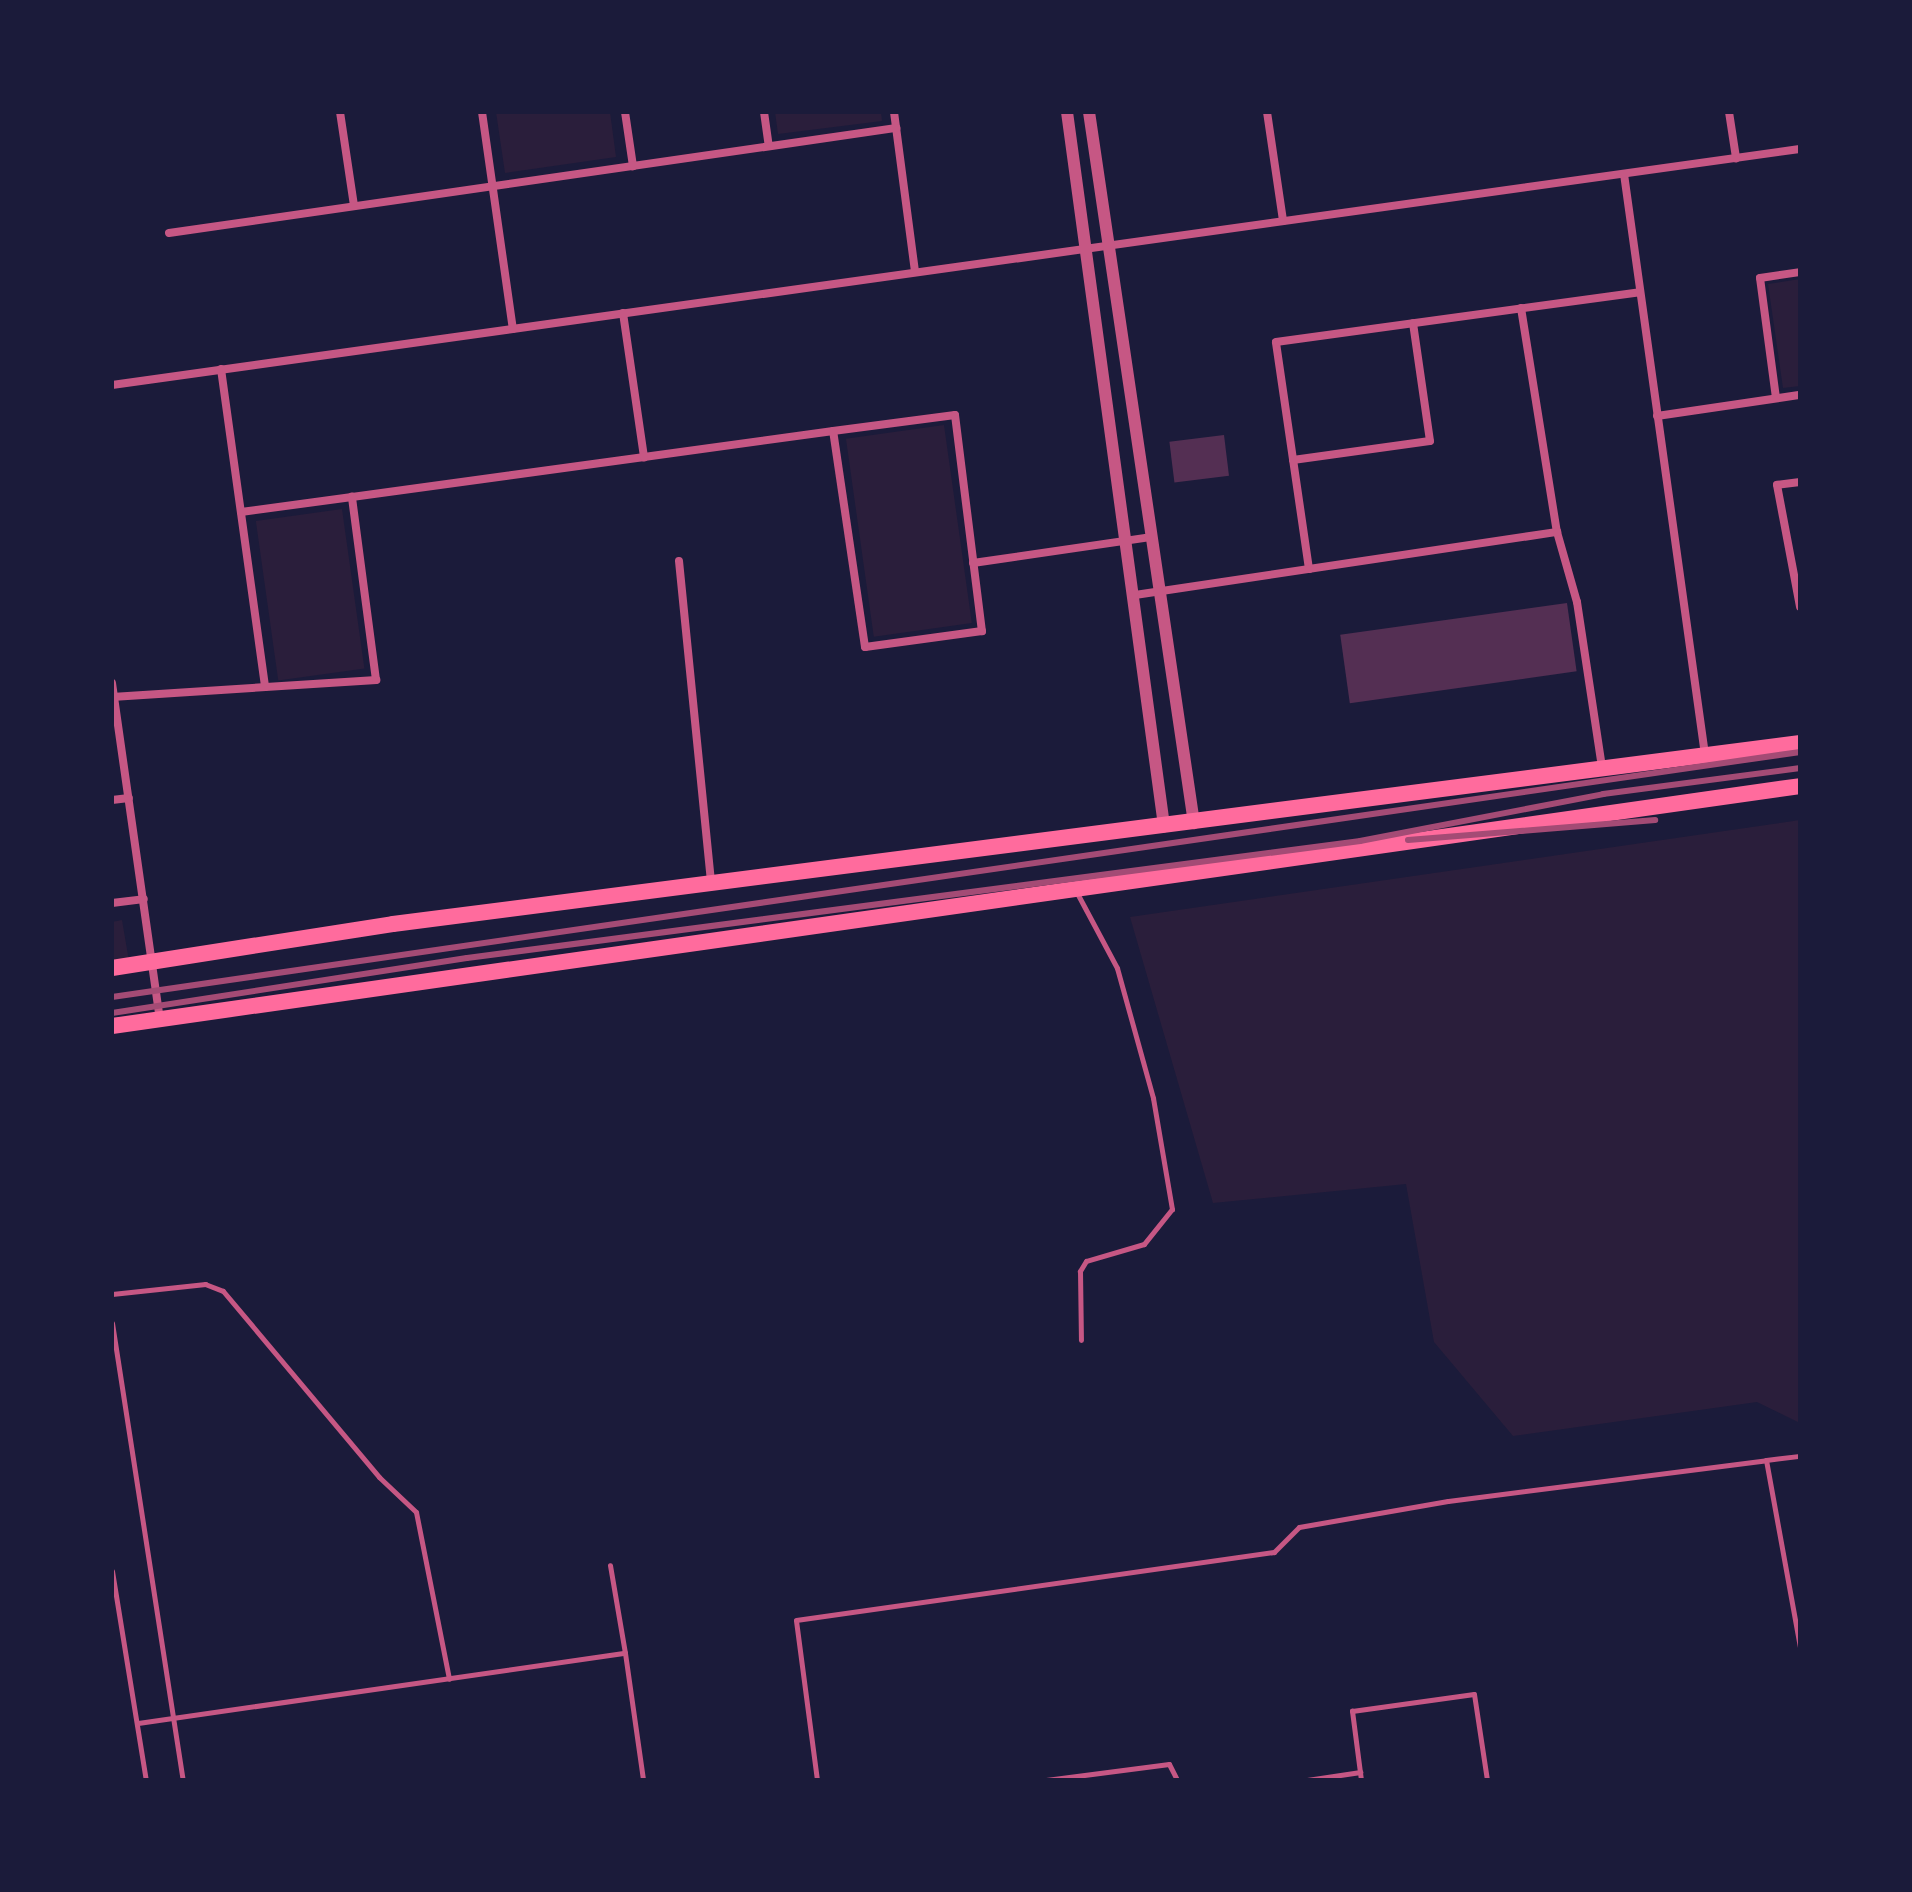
<!DOCTYPE html>
<style>
body{margin:0}
#map{position:relative;width:1912px;height:1892px;overflow:hidden;background:#1b1b3a;font-family:Poppins,sans-serif}
div>[style]{position:absolute}
[style*='--x']{left:calc(var(--x)*1px);top:calc(var(--y)*1px);width:calc(var(--w)*1px);rotate:calc(var(--a)*1deg)}
.green>*{inset:0;background:#2a1e3b;transform-origin:0 0}
.building>*{inset:0;background:#542f53;transform-origin:0 0}
.service>*{height:5px;margin:-2.5px;padding:0 2.5px;transform-origin:2.5px;border-radius:2.5px;background:#c65784}
.minor>*{height:8px;margin:-4px;padding:0 4px;transform-origin:4px;border-radius:4px;background:#c65784}
.tertiary>*{height:12px;margin:-6px;padding:0 6px;transform-origin:6px;border-radius:6px;background:#c65784}
.primary>*{height:16px;margin:-8px;padding:0 8px;transform-origin:8px;border-radius:8px;background:#ff6b9d}
.rail>*{height:6px;margin:-3px;padding:0 3px;transform-origin:3px;border-radius:3px;background:#a44b75}
span{translate:-50% -50%;white-space:nowrap;text-align:center;line-height:1.15;-webkit-text-stroke:8px #1b1b3a;paint-order:stroke}
.frame{position:absolute;inset:0;border:114px solid #1b1b3a;pointer-events:none}
</style>
<div id="map">
<div class="green">
<div style="clip-path:polygon(496px 112px,610px 112px,616px 157px,505px 173px)"></div>
<div style="clip-path:polygon(775px 112px,881px 112px,882px 121px,778px 134px)"></div>
<div style="clip-path:polygon(1800px 279px,1800px 386px,1783px 388px,1768px 284px)"></div>
<div style="left:944px;top:425px;width:200px;height:99px;rotate:82deg"></div>
<div style="left:342px;top:509px;width:161px;height:87px;rotate:82deg"></div>
<div style="clip-path:polygon(1800px 820px,1800px 1423px,1757px 1402px,1513px 1436px,1434px 1342px,1406px 1184px,1213px 1203px,1130px 917px)"></div>
<div style="clip-path:polygon(122px 920px,130px 967px,112px 970px,112px 922px)"></div>
</div>
<div class="building">
<div style="left:1224px;top:435px;width:41px;height:55px;rotate:83deg"></div>
<div style="left:1567px;top:603px;width:69px;height:229px;rotate:82deg"></div>
</div>
<div class="service">
<div style="--x:1077;--y:893;--w:85;--a:61.9"></div>
<div style="--x:1117;--y:968;--w:135;--a:74.5"></div>
<div style="--x:1153;--y:1098;--w:113;--a:80.3"></div>
<div style="--x:1172;--y:1209;--w:45;--a:128.7"></div>
<div style="--x:1144;--y:1244;--w:60;--a:163.7"></div>
<div style="--x:1086;--y:1261;--w:12;--a:121"></div>
<div style="--x:1080;--y:1271;--w:69;--a:89.2"></div>
<div style="--x:112;--y:1294;--w:94;--a:-6.1"></div>
<div style="--x:205;--y:1284;--w:19;--a:21"></div>
<div style="--x:223;--y:1291;--w:243;--a:50"></div>
<div style="--x:379;--y:1477;--w:51;--a:43.4"></div>
<div style="--x:416;--y:1512;--w:170;--a:78.8"></div>
<div style="--x:112;--y:1323;--w:462;--a:81.2"></div>
<div style="--x:1766;--y:1460;--w:34;--a:-7"></div>
<div style="--x:112;--y:1571;--w:212;--a:80.8"></div>
<div style="--x:625;--y:1653;--w:128;--a:81.9"></div>
<div style="--x:138;--y:1723;--w:492;--a:-8.2"></div>
<div style="--x:625;--y:1653;--w:89;--a:-99.7"></div>
<div style="--x:817;--y:1780;--w:161;--a:-97.5"></div>
<div style="--x:796;--y:1620;--w:483;--a:-8.1"></div>
<div style="--x:1274;--y:1552;--w:35;--a:-45"></div>
<div style="--x:1299;--y:1527;--w:151;--a:-9.9"></div>
<div style="--x:1448;--y:1501;--w:321;--a:-7.3"></div>
<div style="--x:1766;--y:1460;--w:190;--a:79.7"></div>
<div style="--x:1046;--y:1780;--w:124;--a:-7.4"></div>
<div style="--x:1169;--y:1764;--w:18;--a:63"></div>
<div style="--x:1307;--y:1780;--w:54;--a:-8.6"></div>
<div style="--x:1361;--y:1780;--w:70;--a:-97.4"></div>
<div style="--x:1352;--y:1711;--w:123;--a:-7.9"></div>
<div style="--x:1474;--y:1694;--w:87;--a:81.4"></div>
</div>
<div class="minor">
<div style="--x:340;--y:112;--w:95;--a:81.5"></div>
<div style="--x:482;--y:112;--w:219;--a:81.9"></div>
<div style="--x:625;--y:112;--w:55;--a:81.6"></div>
<div style="--x:764;--y:112;--w:34;--a:82"></div>
<div style="--x:894;--y:112;--w:161;--a:82.5"></div>
<div style="--x:1267;--y:112;--w:110;--a:81.6"></div>
<div style="--x:1729;--y:112;--w:47;--a:81.3"></div>
<div style="--x:1624;--y:174;--w:587;--a:82.06"></div>
<div style="--x:169;--y:233;--w:735;--a:-8.22"></div>
<div style="--x:1521;--y:308;--w:227;--a:80.9"></div>
<div style="--x:1557;--y:532;--w:73;--a:74.1"></div>
<div style="--x:1577;--y:602;--w:167;--a:81.4"></div>
<div style="--x:623;--y:313;--w:146;--a:81.7"></div>
<div style="--x:221;--y:369;--w:321;--a:82.1"></div>
<div style="--x:112;--y:385;--w:1704;--a:-7.96"></div>
<div style="--x:1776;--y:398;--w:121;--a:-97.6"></div>
<div style="--x:1760;--y:278;--w:40;--a:-8.5"></div>
<div style="--x:1657;--y:416;--w:145;--a:-8.4"></div>
<div style="--x:1293;--y:460;--w:138;--a:-7.9"></div>
<div style="--x:1430;--y:441;--w:119;--a:-98.2"></div>
<div style="--x:1800;--y:482;--w:23;--a:173"></div>
<div style="--x:1777;--y:485;--w:124;--a:79.3"></div>
<div style="--x:241;--y:512;--w:112;--a:-7.7"></div>
<div style="--x:352;--y:497;--w:295;--a:-7.8"></div>
<div style="--x:644;--y:457;--w:191;--a:-7.8"></div>
<div style="--x:833;--y:431;--w:123;--a:-7.5"></div>
<div style="--x:955;--y:415;--w:218;--a:82.9"></div>
<div style="--x:982;--y:631;--w:118;--a:172.2"></div>
<div style="--x:865;--y:647;--w:218;--a:-98.4"></div>
<div style="--x:679;--y:561;--w:325;--a:84.3"></div>
<div style="--x:973;--y:563;--w:181;--a:-8.3"></div>
<div style="--x:1309;--y:569;--w:229;--a:-98.3"></div>
<div style="--x:1276;--y:342;--w:367;--a:-7.8"></div>
<div style="--x:1135;--y:595;--w:427;--a:-8.5"></div>
<div style="--x:112;--y:683;--w:339;--a:81.9"></div>
<div style="--x:112;--y:697;--w:265;--a:-3.7"></div>
<div style="--x:376;--y:680;--w:185;--a:-97.5"></div>
<div style="--x:112;--y:800;--w:17;--a:-7"></div>
<div style="--x:112;--y:903;--w:32;--a:-7"></div>
</div>
<div class="tertiary">
<div style="--x:1067;--y:112;--w:721;--a:82.26"></div>
<div style="--x:1089;--y:112;--w:719;--a:81.6"></div>
</div>
<div class="primary">
<div style="--x:112;--y:968;--w:284;--a:-8.9"></div>
<div style="--x:393;--y:924;--w:1419;--a:-7.33"></div>
<div style="--x:112;--y:1026;--w:1705;--a:-8.09"></div>
</div>
<div class="rail">
<div style="--x:1408;--y:840;--w:248;--a:-4.6"></div>
<div style="--x:112;--y:997;--w:1706;--a:-8.26"></div>
<div style="--x:112;--y:1013;--w:359;--a:-8.8"></div>
<div style="--x:467;--y:958;--w:901;--a:-7.46"></div>
<div style="--x:1360;--y:841;--w:248;--a:-10.9"></div>
<div style="--x:1603;--y:794;--w:199;--a:-7.5"></div>
</div>
<div class="frame"></div>
</div>
